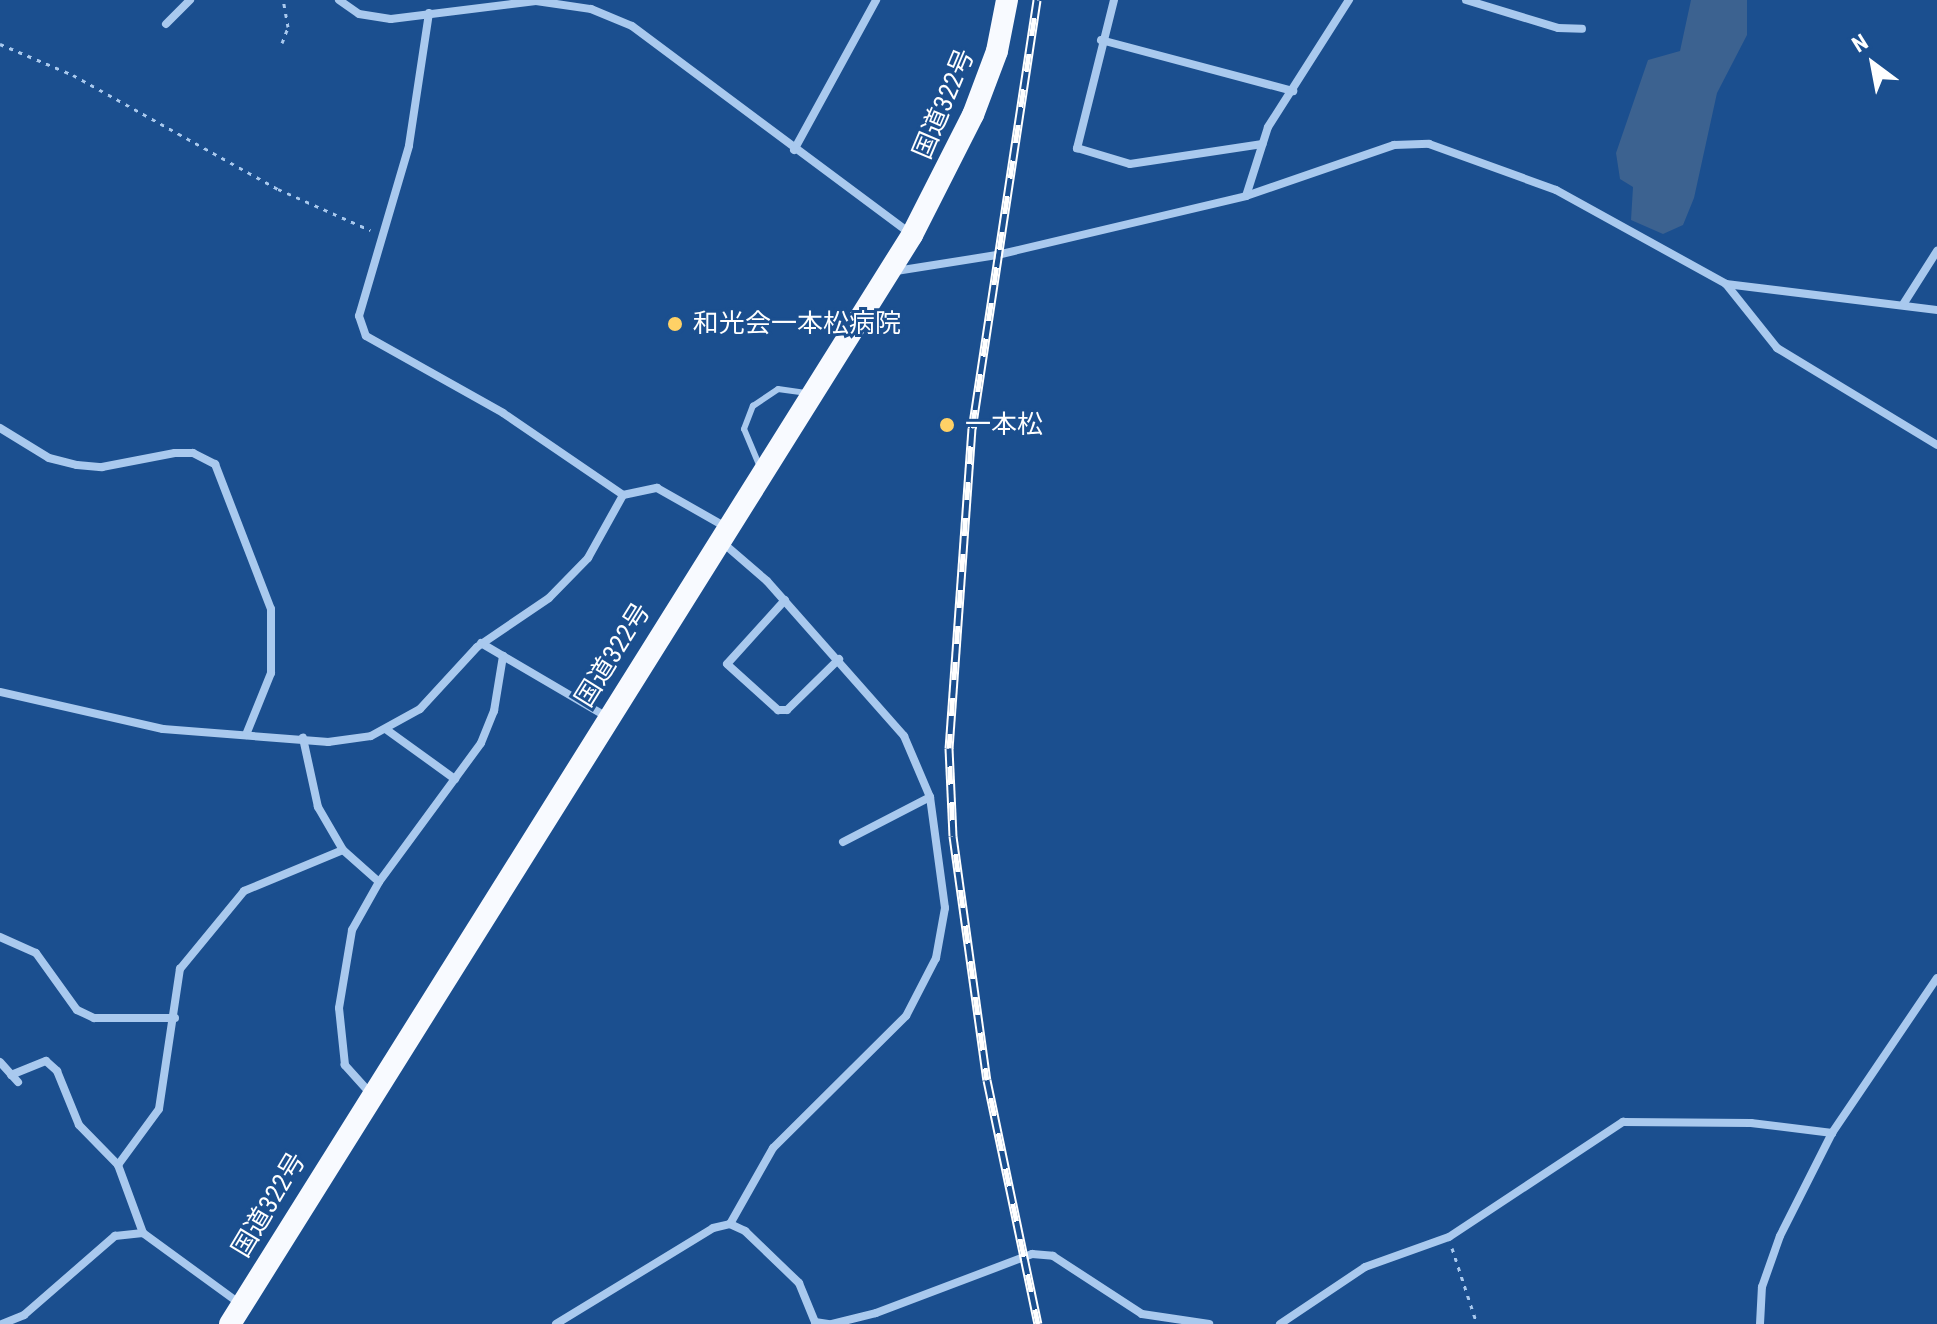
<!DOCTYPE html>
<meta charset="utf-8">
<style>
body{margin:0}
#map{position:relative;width:1937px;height:1324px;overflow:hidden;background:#1b4f8f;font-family:"Roboto Condensed","Noto Sans JP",sans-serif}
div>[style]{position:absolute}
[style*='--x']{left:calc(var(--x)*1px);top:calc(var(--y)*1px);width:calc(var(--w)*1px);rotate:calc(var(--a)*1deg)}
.water>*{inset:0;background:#3c6290}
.path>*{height:3px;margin-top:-1.5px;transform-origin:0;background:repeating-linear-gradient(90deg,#a9c9ee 0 4px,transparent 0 10px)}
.service>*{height:6px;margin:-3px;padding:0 3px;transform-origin:3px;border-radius:3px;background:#a9c9ee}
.minor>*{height:8px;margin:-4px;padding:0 4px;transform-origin:4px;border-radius:4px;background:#a9c9ee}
.trunk>*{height:22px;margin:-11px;padding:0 11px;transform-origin:11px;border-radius:11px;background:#f8faff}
.rail>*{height:9px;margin-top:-4.5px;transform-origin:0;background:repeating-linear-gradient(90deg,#1b4f8f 0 18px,#fff 0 36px);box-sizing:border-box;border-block:2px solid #fff}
.dots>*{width:22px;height:22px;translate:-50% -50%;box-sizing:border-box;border:4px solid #1b4f8f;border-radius:50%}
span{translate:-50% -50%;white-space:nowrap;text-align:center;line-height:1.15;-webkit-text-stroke:6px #1b4f8f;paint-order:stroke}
.street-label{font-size:26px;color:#fff}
.poi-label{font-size:26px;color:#fff}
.left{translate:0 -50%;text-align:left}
.north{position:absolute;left:1833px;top:24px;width:80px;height:80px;-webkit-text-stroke:6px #1b4f8f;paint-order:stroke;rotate:328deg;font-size:22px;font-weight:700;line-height:32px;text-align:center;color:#fff}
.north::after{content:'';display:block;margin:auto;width:28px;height:36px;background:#fff;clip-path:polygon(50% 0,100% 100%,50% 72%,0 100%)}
</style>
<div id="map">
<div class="water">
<div style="clip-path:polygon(1691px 0,1747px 0,1747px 35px,1717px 93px,1694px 198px,1683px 225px,1663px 234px,1631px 220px,1633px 187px,1620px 179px,1616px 153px,1648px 60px,1680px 51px)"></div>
</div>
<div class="path">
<div style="--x:282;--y:43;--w:17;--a:-69"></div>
<div style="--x:288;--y:27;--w:27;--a:-100"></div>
<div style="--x:0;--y:44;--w:79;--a:23"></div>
<div style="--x:73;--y:75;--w:235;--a:29.1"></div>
<div style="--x:278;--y:189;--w:101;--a:24"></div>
<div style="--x:1452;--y:1248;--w:80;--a:71.8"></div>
</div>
<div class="service">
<div style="--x:760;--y:467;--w:41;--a:-112.8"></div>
<div style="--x:744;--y:429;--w:25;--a:-69"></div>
<div style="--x:753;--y:406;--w:30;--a:-34"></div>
<div style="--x:778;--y:389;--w:28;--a:8"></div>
</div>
<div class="minor">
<div style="--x:339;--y:0;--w:24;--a:35"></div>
<div style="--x:359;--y:14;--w:32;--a:9"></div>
<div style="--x:391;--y:19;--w:146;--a:-7.1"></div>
<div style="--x:536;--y:1;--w:56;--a:8.3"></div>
<div style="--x:591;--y:9;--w:44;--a:22.5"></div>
<div style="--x:632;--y:26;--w:348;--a:36.7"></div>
<div style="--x:1114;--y:0;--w:153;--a:104"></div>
<div style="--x:1077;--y:148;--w:55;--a:16.8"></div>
<div style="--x:1130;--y:164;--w:134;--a:-8.6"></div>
<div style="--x:1466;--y:0;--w:96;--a:16.9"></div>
<div style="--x:1558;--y:28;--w:24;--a:2"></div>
<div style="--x:429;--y:13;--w:134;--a:98.6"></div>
<div style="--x:409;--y:146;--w:177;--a:106.4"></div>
<div style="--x:359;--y:316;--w:21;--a:71"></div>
<div style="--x:366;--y:336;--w:157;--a:29.3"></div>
<div style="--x:503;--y:413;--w:145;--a:34.3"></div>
<div style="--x:623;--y:495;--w:35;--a:-12"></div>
<div style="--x:657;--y:488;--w:79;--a:29.5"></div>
<div style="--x:166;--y:24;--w:34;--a:-45"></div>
<div style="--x:1101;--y:40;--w:199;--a:14.9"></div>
<div style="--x:794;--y:150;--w:171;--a:-61.3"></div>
<div style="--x:1246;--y:196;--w:72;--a:-72.3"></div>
<div style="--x:1268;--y:127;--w:151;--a:-57.5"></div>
<div style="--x:896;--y:271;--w:102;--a:-9"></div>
<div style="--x:997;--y:255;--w:256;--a:-13.3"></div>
<div style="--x:1246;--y:196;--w:157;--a:-19"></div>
<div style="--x:1394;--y:145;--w:35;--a:-2"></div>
<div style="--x:1429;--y:144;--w:135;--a:19.9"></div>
<div style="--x:1556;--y:190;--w:194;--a:28.9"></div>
<div style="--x:1726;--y:284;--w:82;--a:51.4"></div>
<div style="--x:1777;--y:348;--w:187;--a:31.2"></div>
<div style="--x:1726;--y:284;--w:213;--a:7"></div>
<div style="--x:1904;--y:303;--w:62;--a:-57.6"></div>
<div style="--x:0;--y:428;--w:57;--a:31.5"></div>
<div style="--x:49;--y:458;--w:29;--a:14"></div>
<div style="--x:77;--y:465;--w:25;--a:5"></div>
<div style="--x:102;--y:467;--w:74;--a:-10.9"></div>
<div style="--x:175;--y:453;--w:18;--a:0"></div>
<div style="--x:193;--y:453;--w:25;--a:27"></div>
<div style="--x:215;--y:464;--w:155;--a:68.9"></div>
<div style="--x:271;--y:609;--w:64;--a:90"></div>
<div style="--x:271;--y:673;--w:67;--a:112"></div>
<div style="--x:723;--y:543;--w:58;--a:40.8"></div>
<div style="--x:767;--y:581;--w:207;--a:48.5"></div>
<div style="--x:904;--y:736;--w:66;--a:66.9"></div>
<div style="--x:930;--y:797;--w:112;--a:82.3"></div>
<div style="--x:945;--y:908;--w:51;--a:100.2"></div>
<div style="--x:936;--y:958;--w:65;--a:117.3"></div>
<div style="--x:906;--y:1016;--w:187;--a:135.2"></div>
<div style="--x:773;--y:1148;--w:87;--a:119.5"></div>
<div style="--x:785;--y:600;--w:86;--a:132.2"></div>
<div style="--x:727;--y:664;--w:69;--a:42"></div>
<div style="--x:778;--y:710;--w:9;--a:0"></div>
<div style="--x:787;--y:710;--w:73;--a:-44.4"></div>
<div style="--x:481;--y:643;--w:146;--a:30.4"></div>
<div style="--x:0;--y:692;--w:167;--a:12.8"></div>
<div style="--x:163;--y:729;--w:166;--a:4.5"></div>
<div style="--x:328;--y:742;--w:43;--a:-7.9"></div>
<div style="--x:371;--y:736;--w:56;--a:-28.9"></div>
<div style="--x:420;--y:709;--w:84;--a:-47.4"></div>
<div style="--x:477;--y:647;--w:87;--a:-34.2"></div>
<div style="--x:549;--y:598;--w:56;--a:-45.7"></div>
<div style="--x:588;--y:558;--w:72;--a:-60.9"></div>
<div style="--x:387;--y:730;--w:84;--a:35.8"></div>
<div style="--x:843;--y:842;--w:98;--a:-27.3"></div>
<div style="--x:343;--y:850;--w:48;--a:41.6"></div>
<div style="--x:379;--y:882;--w:172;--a:-53.7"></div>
<div style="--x:481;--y:743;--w:35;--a:-68"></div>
<div style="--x:494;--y:711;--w:56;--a:-80.7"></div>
<div style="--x:0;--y:937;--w:39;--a:24"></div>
<div style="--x:36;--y:953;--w:70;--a:54.3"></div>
<div style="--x:77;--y:1010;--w:19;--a:25"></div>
<div style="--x:94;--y:1018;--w:81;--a:0"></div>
<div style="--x:0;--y:1062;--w:27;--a:48"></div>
<div style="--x:11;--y:1075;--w:38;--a:-22"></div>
<div style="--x:46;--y:1061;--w:15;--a:42"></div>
<div style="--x:57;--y:1071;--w:58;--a:67.8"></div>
<div style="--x:79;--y:1125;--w:56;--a:45.7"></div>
<div style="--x:370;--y:1093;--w:38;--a:-132"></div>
<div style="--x:345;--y:1065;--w:57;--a:-96"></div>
<div style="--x:339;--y:1008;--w:79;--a:-80.5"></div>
<div style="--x:352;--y:930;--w:55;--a:-60.6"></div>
<div style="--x:143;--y:1233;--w:72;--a:-110.2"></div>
<div style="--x:118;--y:1165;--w:69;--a:-53.8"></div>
<div style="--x:159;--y:1109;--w:142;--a:-81.5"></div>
<div style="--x:180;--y:969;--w:101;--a:-50.6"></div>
<div style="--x:244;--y:891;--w:107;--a:-22.5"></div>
<div style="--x:343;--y:850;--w:50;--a:-120.2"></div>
<div style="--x:318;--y:807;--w:71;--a:-102.3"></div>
<div style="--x:2;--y:1324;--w:24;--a:-22"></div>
<div style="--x:24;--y:1315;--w:121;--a:-41"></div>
<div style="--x:115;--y:1236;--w:28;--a:-6"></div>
<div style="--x:143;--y:1233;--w:119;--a:36.1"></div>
<div style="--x:556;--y:1324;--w:184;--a:-31.4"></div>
<div style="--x:713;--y:1228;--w:17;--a:-13"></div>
<div style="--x:730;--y:1224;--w:17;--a:25"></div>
<div style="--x:745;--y:1231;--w:75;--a:43.9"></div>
<div style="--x:799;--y:1283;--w:42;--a:67.7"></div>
<div style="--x:815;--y:1322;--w:15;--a:8"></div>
<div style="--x:832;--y:1324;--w:45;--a:-14"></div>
<div style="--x:876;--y:1313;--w:167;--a:-20.7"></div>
<div style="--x:1032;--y:1254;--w:21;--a:5"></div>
<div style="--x:1053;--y:1256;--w:106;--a:33.1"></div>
<div style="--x:1142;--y:1314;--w:68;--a:8.5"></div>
<div style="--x:1280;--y:1324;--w:102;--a:-33.8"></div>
<div style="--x:1365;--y:1267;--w:89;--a:-19.7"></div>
<div style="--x:1449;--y:1237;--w:209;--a:-33.5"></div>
<div style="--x:1623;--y:1122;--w:128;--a:0.4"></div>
<div style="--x:1751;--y:1123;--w:82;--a:7"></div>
<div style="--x:1760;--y:1324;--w:37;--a:-87"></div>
<div style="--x:1762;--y:1287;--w:54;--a:-70.6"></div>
<div style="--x:1780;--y:1236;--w:115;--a:-63.2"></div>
<div style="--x:1832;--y:1133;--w:187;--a:-55.9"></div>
</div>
<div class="trunk">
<div style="--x:230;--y:1324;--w:1285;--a:-57.94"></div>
<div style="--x:912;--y:235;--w:135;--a:-63.1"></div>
<div style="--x:973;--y:115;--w:68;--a:-69.4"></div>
<div style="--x:997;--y:51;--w:52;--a:-78.9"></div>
</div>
<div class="rail">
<div style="--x:1037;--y:0;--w:433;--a:98.6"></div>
<div style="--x:972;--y:428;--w:321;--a:94.1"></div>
<div style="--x:949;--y:748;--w:88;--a:87.4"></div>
<div style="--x:953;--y:836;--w:246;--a:82.1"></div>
<div style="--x:987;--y:1080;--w:249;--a:78.2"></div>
</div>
<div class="dots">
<div style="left:675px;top:324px;background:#ffd166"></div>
<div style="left:947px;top:425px;background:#ffd166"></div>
</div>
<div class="street-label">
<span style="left:944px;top:104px;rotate:-67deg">国道322号</span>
<span style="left:613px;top:655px;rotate:-58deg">国道322号</span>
<span style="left:269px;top:1205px;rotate:-59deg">国道322号</span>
</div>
<div class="poi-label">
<span class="left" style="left:693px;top:324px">和光会一本松病院</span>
<span class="left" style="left:965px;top:425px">一本松</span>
</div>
<div class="north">N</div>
</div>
